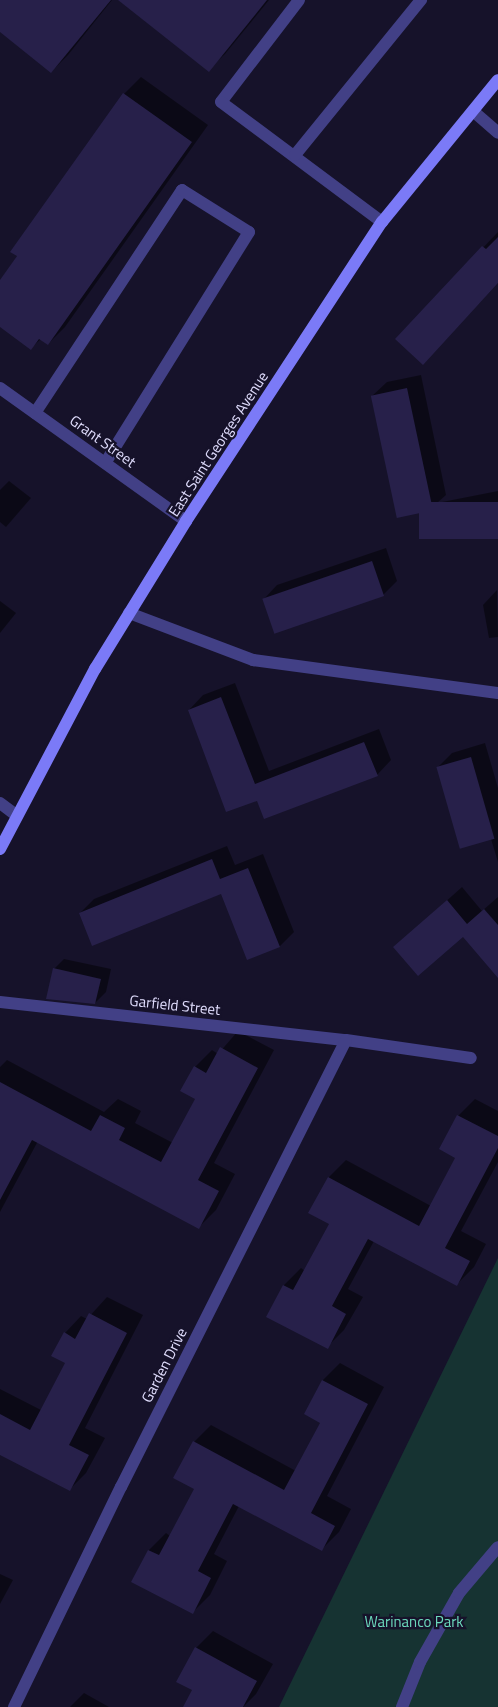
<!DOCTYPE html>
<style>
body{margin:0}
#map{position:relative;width:498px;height:1707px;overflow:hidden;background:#16122a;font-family:"Titillium Web",sans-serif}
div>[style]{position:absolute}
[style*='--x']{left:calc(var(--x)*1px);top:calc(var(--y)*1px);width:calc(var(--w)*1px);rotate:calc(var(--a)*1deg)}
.green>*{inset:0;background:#163332}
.shadow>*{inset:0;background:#0007}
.building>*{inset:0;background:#27204a;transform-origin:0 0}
.service>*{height:12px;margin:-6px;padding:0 6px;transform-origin:6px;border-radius:6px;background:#424086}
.minor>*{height:12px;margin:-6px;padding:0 6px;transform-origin:6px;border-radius:6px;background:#424086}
.secondary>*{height:12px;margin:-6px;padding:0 6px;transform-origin:6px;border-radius:6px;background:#7b7af7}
span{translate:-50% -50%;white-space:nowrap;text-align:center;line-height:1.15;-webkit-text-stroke:4.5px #16122a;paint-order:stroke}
.street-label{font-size:15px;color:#e0ddfd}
.park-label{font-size:15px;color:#6cdabd}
</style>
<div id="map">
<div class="green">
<div style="clip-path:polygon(498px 1258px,498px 1707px,279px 1707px)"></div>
</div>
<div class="shadow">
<div style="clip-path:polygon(0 0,112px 0,68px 55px,51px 72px,0 31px)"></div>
<div style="clip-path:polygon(120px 0,269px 0,225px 54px,208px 70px)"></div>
<div style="clip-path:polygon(141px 77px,208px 125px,65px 327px,48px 344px,41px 339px,31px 348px,0 326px,0 282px,124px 94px)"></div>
<div style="clip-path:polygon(498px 232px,498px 283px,439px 346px,396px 339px)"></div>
<div style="clip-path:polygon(421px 375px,446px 495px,437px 503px,498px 491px,498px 538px,422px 518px,431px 509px,372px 396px,387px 382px)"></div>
<div style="clip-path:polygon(9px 481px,31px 498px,6px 527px,0 522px,0 490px)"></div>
<div style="clip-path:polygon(386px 548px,397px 581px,383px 595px,263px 600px,277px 585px)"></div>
<div style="clip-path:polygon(497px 590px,498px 637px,489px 638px,483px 605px)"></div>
<div style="clip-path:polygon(0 601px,16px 613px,0 633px)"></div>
<div style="clip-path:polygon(235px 683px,269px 771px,379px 729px,391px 760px,377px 775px,257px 799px,189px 710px,203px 695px)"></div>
<div style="clip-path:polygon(485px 743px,498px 788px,498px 862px,491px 839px,437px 768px,452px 753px)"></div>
<div style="clip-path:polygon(227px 846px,235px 865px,263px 854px,294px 932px,280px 946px,248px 959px,221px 892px,80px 913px,94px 899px)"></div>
<div style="clip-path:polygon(462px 887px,482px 911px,498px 897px,498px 976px,463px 936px,395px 947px)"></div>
<div style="clip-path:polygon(64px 959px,111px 969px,106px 992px,95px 1003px,54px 969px)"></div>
<div style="clip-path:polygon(238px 1031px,274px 1050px,214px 1163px,235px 1174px,216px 1210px,199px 1227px,38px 1141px,0 1212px,0 1067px,7px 1060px,104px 1112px,118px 1099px,141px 1111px,135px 1123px,173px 1143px,196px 1098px,195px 1067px,212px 1050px,218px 1054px)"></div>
<div style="clip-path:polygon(475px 1099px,498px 1111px,498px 1162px,461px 1231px,486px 1244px,474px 1267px,457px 1284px,374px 1241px,348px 1289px,363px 1297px,344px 1330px,327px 1347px,268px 1316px,284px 1285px,301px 1268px,305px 1271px,330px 1223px,310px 1213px,329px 1177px,346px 1160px,431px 1206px,457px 1158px,458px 1116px)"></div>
<div style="clip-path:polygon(107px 1297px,143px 1315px,85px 1428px,105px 1438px,86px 1473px,69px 1490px,0 1453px,0 1389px,41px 1410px,67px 1362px,65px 1333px,81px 1316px,87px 1319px)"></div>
<div style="clip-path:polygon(340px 1363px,384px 1387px,327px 1496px,351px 1509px,339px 1532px,322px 1549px,239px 1506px,214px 1554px,227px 1561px,210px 1595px,193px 1612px,133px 1581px,149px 1550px,166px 1533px,170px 1536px,195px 1489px,194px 1442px,211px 1425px,296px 1471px,322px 1422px,305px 1414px,323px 1380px)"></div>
<div style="clip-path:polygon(0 1574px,13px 1580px,0 1604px)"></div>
<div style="clip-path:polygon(213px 1631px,273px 1664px,256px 1694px,243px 1707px,184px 1707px,194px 1689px,196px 1648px)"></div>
<div style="clip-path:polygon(84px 1693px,109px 1707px,70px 1707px)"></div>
</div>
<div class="building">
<div style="clip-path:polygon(0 0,111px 0,51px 73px,0 32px)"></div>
<div style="clip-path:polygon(118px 0,267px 0,209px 72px)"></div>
<div style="clip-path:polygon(123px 93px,192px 142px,48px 345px,39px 339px,31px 350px,0 327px,0 280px,17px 256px,10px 252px)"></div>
<div style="clip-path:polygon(498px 237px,498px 283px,423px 365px,395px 339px,482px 246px,486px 249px)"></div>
<div style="left:407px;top:388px;width:125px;height:37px;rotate:78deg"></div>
<div style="left:498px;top:502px;width:37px;height:79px;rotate:90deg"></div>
<div style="left:372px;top:561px;width:37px;height:116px;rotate:71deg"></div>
<div style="clip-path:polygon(221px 697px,255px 784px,364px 742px,378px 776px,264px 819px,257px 801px,226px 812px,188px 710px)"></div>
<div style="left:471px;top:757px;width:85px;height:36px;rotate:74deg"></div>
<div style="clip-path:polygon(212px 859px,220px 879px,248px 868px,280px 947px,247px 960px,221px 894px,92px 946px,79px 913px)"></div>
<div style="clip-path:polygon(447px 900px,467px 924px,484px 909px,498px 925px,498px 978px,463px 937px,418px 976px,393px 947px)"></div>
<div style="clip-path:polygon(53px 968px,101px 979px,95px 1004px,46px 999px)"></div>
<div style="clip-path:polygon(220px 1047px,258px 1068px,198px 1180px,219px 1191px,199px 1229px,32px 1140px,0 1200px,0 1082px,91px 1131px,100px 1115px,125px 1128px,119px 1140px,161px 1162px,195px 1099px,180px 1091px,194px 1066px,206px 1073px)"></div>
<div style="clip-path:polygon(457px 1115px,498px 1136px,498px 1148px,445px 1248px,470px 1261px,457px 1286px,368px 1239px,332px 1306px,346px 1314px,328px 1349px,266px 1317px,283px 1285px,293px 1290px,329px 1224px,308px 1213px,328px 1177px,419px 1226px,455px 1158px,439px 1149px)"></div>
<div style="clip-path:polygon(89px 1313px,127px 1333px,69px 1445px,89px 1455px,70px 1491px,0 1455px,0 1414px,30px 1430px,65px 1363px,51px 1356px,64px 1332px,75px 1339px)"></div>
<div style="clip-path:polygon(322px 1380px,368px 1404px,311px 1513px,335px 1526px,322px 1551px,233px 1504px,198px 1571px,211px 1578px,193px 1614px,131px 1582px,148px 1550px,159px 1555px,194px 1489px,173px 1478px,193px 1441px,284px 1490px,320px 1423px,304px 1414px)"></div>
<div style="clip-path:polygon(195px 1647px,257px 1681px,243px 1707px,183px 1707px,192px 1690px,176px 1682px)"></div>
</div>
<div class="service">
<div style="--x:299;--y:0;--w:128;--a:127.4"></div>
<div style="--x:221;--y:102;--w:201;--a:36.7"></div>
<div style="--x:295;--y:155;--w:200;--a:-50.9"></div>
<div style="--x:35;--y:413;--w:267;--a:-56.6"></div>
<div style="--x:182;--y:190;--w:79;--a:32.1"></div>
<div style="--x:249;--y:232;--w:272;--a:121.9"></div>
</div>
<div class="minor">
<div style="--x:473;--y:111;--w:33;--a:41"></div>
<div style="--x:0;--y:388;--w:229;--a:35.6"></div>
<div style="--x:129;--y:613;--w:133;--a:20.8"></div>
<div style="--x:253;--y:660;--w:247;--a:7.7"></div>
<div style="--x:0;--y:803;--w:21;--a:37"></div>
<div style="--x:0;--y:1002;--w:348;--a:6.3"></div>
<div style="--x:346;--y:1040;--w:126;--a:8.2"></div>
<div style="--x:14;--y:1707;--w:245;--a:-64.1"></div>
<div style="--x:121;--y:1487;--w:500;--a:-63.28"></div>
<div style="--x:402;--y:1707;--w:48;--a:-68.2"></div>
<div style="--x:420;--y:1662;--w:79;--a:-60.5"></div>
<div style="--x:459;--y:1593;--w:60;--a:-49.7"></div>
</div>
<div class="secondary">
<div style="--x:0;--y:849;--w:204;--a:-62.2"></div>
<div style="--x:95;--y:669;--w:174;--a:-58.4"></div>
<div style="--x:186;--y:521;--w:358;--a:-56.8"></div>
<div style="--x:382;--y:222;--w:183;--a:-50.8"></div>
</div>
<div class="street-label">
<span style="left:103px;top:441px;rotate:36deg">Grant Street</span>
<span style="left:218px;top:444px;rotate:-57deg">East Saint Georges Avenue</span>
<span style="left:175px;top:1005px;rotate:6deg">Garfield Street</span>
<span style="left:164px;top:1365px;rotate:-63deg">Garden Drive</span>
</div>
<div class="park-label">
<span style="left:414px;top:1622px">Warinanco Park</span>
</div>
</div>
